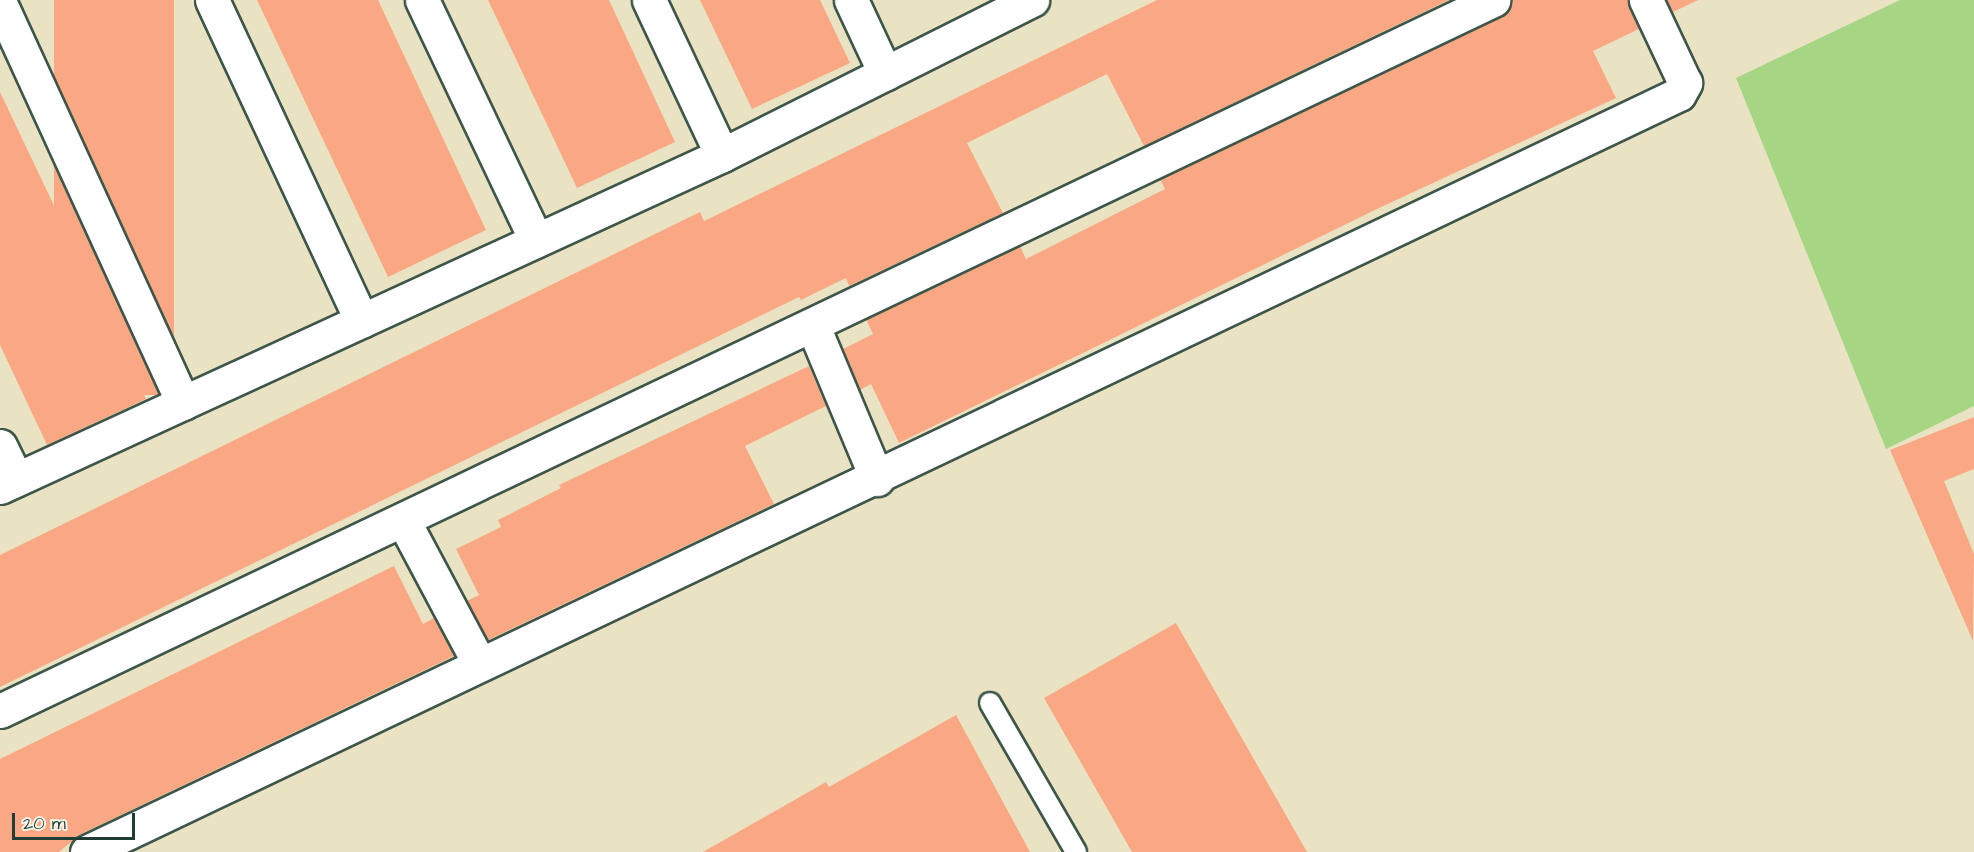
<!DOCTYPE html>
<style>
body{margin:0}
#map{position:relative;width:1974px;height:852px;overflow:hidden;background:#e9e3c3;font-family:"Architects Daughter",sans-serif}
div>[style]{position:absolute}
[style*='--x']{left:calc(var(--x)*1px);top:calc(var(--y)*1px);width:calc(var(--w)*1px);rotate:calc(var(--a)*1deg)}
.green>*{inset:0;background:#a6d583}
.building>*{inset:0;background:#faa884;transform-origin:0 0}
.roads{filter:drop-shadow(2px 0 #3d5649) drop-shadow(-2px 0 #3d5649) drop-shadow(0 2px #3d5649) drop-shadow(0 -2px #3d5649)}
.lane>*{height:20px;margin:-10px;padding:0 10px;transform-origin:10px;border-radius:10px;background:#fff}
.street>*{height:33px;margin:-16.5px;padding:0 16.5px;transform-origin:16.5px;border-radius:16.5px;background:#fff}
span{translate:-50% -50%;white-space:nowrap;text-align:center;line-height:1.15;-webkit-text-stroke:6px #f7f3e8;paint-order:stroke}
.scale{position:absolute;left:12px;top:813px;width:123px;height:27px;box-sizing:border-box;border:3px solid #1f3d34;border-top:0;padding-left:8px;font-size:18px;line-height:21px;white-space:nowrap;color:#1f3d34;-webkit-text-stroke:4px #f7f3e8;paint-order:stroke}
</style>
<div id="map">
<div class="green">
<div style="clip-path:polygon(1900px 0,1974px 0,1974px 406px,1886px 449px,1736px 78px)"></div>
</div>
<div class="building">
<div style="left:54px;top:0;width:120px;height:395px"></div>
<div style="clip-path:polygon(257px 0,378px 0,486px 230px,388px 277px)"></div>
<div style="clip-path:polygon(488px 0,609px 0,675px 142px,577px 188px)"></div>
<div style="clip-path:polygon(700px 0,820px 0,850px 63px,752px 109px)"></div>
<div style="clip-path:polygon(1157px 0,1449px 0,1144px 146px,1107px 74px,967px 143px,1003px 213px,849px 286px,846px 278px,801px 300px,799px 297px,0 687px,0 555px,700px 212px,704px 221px)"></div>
<div style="clip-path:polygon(1511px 0,1628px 0,1639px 29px,1593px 51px,1616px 98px,1377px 209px,899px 443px,871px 384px,860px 390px,843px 349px,873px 334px,866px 319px,1020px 246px,1026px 259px,1165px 189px,1160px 179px,1501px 17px)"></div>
<div style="clip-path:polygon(1667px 0,1698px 0,1673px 12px)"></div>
<div style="clip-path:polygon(0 92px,146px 399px,47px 445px,0 345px)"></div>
<div style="clip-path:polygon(809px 366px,826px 406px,745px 446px,774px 504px,488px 640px,467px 601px,479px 595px,456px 549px,501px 527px,498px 520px,561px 488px,559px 485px)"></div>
<div style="clip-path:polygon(1974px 417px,1974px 469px,1944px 481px,1974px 554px,1973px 641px,1890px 450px)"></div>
<div style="clip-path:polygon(394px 566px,423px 624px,434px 618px,454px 656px,79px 835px,59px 852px,0 852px,0 759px)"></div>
<div style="clip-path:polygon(1176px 623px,1307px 852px,1132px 852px,1044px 698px)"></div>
<div style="clip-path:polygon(956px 715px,1030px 852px,703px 852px,826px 782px,829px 787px)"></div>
</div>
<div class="roads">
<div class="lane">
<div style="--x:990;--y:703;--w:172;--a:60"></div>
</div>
<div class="street">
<div style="--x:212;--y:0;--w:354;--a:65"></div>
<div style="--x:422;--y:0;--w:266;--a:64.6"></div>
<div style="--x:649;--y:0;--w:171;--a:64.8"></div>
<div style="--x:851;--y:0;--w:81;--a:65"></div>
<div style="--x:0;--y:3;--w:440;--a:65.4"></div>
<div style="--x:813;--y:326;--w:166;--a:67.3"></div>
<div style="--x:0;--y:446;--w:37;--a:64"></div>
<div style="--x:0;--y:487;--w:795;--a:-24.69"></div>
<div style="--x:722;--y:155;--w:347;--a:-26.6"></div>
<div style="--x:403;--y:520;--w:162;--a:62"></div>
<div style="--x:0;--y:711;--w:1654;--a:-25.46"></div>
<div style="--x:87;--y:852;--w:1763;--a:-25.46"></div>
<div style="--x:1679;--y:94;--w:13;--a:-61"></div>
<div style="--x:1685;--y:83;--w:92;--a:-115.2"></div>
</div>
</div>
<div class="scale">20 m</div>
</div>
